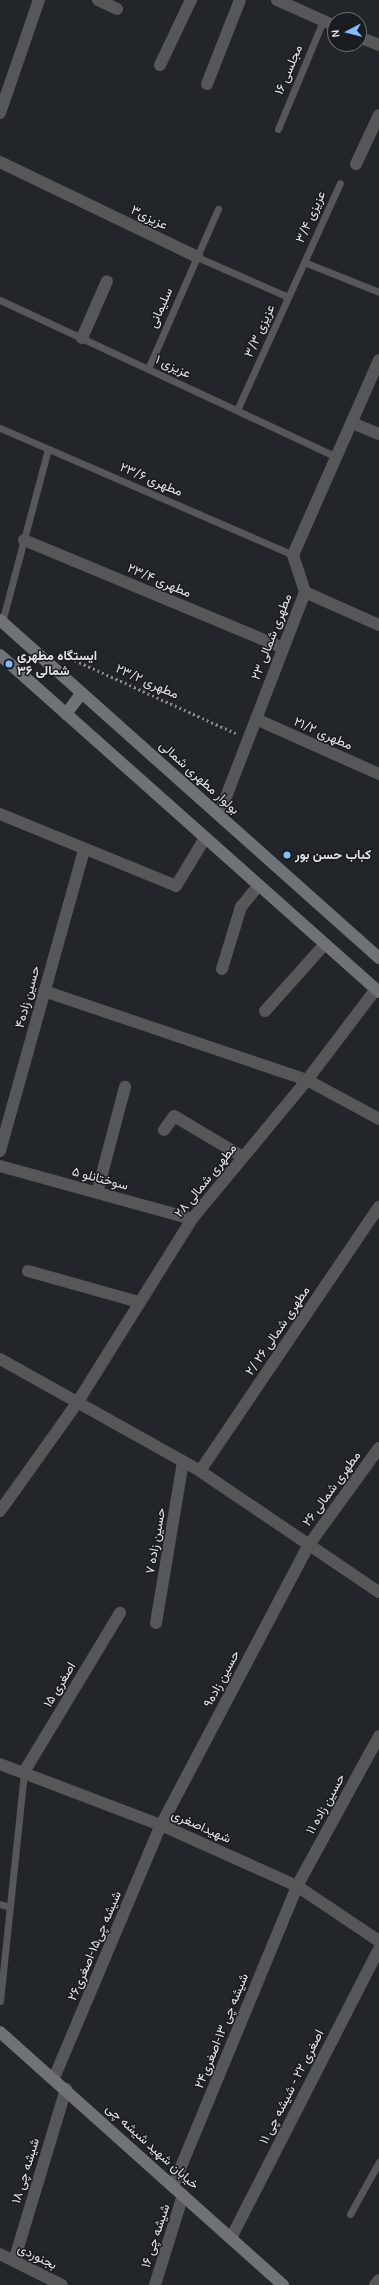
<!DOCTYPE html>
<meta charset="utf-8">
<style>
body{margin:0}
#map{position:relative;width:379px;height:2285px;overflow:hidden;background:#22262a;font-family:Karla,Vazirmatn,sans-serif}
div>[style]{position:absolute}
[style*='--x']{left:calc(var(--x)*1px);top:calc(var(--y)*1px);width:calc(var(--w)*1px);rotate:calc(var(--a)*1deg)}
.path>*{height:2.5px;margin-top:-1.25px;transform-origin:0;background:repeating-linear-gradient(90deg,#898c8f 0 2px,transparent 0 5px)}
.lane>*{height:7px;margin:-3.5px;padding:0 3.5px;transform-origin:3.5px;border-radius:3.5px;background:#555759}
.street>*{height:12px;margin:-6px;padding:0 6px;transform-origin:6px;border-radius:6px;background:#555759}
.secondary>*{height:12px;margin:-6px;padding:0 6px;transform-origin:6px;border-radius:6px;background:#6f7276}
.dots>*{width:11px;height:11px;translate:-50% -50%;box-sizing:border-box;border:2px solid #191c21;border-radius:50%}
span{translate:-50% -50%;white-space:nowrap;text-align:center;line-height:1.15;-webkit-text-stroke:3px #191c21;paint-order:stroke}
.street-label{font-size:13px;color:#e3e5e8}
.poi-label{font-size:13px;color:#e3e5e8;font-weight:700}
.left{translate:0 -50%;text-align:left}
.north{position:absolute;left:327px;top:12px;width:40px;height:40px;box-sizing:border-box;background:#191c21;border:1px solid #6a6c71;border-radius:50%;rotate:263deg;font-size:11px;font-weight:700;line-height:16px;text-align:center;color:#e3e5e8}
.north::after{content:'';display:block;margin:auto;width:14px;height:18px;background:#84bcfb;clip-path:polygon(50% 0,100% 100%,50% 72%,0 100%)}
</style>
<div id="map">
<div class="path">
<div style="--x:61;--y:654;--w:193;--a:24.4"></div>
</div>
<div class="lane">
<div style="--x:278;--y:129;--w:117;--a:-67.4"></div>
<div style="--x:197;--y:257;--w:99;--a:23.7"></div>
<div style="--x:304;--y:262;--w:81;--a:21.8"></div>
<div style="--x:0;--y:300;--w:372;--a:25"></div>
<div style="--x:148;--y:369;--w:175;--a:-66.4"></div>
<div style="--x:237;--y:410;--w:249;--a:-65.6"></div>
<div style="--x:0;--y:428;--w:319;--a:23.4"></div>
<div style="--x:2;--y:622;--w:179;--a:-75.1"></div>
<div style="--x:0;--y:1904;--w:10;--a:17"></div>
<div style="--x:0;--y:2001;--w:230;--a:-84"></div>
<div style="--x:350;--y:2214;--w:60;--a:-60.9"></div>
</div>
<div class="street">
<div style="--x:98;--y:0;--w:21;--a:25"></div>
<div style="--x:277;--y:0;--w:64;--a:24.1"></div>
<div style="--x:359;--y:37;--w:22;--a:22"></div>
<div style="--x:160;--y:65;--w:72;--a:-64.5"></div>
<div style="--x:207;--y:84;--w:90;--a:-68.6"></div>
<div style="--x:0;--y:113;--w:120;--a:-71"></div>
<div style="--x:0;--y:162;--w:219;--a:25.7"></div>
<div style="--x:356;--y:164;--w:54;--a:-64.9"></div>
<div style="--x:82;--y:338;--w:62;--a:-66.3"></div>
<div style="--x:352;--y:423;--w:29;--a:22"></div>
<div style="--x:24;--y:540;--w:281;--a:22.6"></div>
<div style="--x:305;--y:592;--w:81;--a:24"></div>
<div style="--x:256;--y:719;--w:135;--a:24.1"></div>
<div style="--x:0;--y:814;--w:190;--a:22.2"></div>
<div style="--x:176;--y:886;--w:56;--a:-58.9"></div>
<div style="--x:219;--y:815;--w:239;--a:-68.9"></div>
<div style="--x:305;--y:592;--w:39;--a:-108"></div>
<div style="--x:293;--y:555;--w:213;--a:-66.2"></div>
<div style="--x:222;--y:969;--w:65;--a:-73"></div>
<div style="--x:241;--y:907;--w:28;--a:-51"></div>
<div style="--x:44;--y:991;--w:278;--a:18.7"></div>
<div style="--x:307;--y:1080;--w:82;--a:28.4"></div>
<div style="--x:265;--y:1011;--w:90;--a:-48.2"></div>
<div style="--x:164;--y:1130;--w:17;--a:-54"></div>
<div style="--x:174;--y:1116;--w:80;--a:30.7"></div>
<div style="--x:0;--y:1151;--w:313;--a:-74.4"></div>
<div style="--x:0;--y:1166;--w:199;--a:15.4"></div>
<div style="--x:97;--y:1193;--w:110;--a:-75.2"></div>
<div style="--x:28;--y:1271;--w:115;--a:15.6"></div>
<div style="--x:0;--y:1359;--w:229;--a:29.2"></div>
<div style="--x:200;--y:1471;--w:216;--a:34.1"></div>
<div style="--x:200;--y:1471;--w:319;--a:-55.9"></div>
<div style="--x:0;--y:1511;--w:133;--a:-54.5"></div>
<div style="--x:77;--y:1403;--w:217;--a:-58"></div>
<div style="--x:192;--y:1219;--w:180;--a:-50.4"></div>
<div style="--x:307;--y:1080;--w:114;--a:-52.8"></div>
<div style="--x:156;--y:1623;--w:163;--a:-80.5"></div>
<div style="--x:0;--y:1764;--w:172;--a:20.8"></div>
<div style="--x:161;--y:1825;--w:149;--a:24.2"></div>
<div style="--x:297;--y:1886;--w:99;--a:33.9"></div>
<div style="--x:24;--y:1772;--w:186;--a:-58.9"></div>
<div style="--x:54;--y:2078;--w:275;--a:-67.1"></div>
<div style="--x:161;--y:1825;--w:315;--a:-62.2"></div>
<div style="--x:308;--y:1546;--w:121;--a:-54.1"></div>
<div style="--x:173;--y:2186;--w:325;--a:-67.5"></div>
<div style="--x:297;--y:1886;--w:171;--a:-61.3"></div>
<div style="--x:231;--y:2238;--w:325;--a:-62.9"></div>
<div style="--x:0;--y:2254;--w:69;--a:26.6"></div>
<div style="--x:14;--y:2261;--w:180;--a:-73.2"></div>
<div style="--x:155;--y:2285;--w:94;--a:-72.7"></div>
<div style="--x:375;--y:2285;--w:6;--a:-51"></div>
</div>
<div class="secondary">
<div style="--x:0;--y:620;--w:508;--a:41.73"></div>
<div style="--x:0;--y:655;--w:507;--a:41.64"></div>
<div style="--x:66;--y:714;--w:26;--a:-53"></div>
<div style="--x:0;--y:2032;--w:380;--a:41.8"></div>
</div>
<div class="dots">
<div style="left:9px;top:664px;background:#84bcfb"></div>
<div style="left:287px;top:855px;background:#84bcfb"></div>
</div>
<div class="street-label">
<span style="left:289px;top:70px;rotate:-67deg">مجلسی ۱۶</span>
<span style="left:311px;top:217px;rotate:-66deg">عزیزی ۳/۴</span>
<span style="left:149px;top:218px;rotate:26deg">عزیزی۳</span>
<span style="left:161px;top:308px;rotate:-66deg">سلیمانی</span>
<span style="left:260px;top:331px;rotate:-66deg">عزیزی ۳/۳</span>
<span style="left:173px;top:367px;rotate:25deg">عزیزی ۱</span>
<span style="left:151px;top:480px;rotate:23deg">مطهری ۲۳/۶</span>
<span style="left:159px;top:581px;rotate:23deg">مطهری ۲۳/۴</span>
<span style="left:272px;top:637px;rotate:-69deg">مطهری شمالی ۲۳</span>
<span style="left:147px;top:682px;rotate:24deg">مطهری ۲۳/۲</span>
<span style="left:323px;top:734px;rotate:24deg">مطهری ۲۱/۲</span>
<span style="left:199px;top:778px;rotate:42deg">بولوار مطهری شمالی</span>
<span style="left:28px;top:997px;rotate:-75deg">حسین زاده۴</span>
<span style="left:100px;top:1179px;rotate:15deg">سوختانلو ۵</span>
<span style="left:206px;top:1181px;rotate:-51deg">مطهری شمالی ۲۸</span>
<span style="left:278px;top:1331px;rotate:-56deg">مطهری شمالی ۲۶ /۲</span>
<span style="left:332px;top:1489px;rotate:-54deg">مطهری شمالی ۲۶</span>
<span style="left:156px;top:1541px;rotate:-80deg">حسین زاده ۷</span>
<span style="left:222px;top:1679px;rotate:-62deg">حسین زاده۹</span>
<span style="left:60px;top:1685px;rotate:-59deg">اصغری ۱۵</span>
<span style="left:326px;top:1804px;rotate:-61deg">حسین زاده ۱۱</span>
<span style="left:201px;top:1827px;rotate:24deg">شهیداصغری</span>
<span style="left:95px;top:1946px;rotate:-67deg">شیشه چی۱۵-اصغری۲۶</span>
<span style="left:222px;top:2031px;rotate:-68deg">شیشه چی ۱۳-اصغری۲۴</span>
<span style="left:292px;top:2087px;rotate:-63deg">اصغری ۲۲ - شیشه چی ۱۱</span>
<span style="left:152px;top:2147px;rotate:42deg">خیابان شهید شیشه چی</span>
<span style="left:26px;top:2171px;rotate:-73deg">شیشه چی ۱۸</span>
<span style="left:156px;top:2236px;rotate:-72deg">شیشه چی ۱۶</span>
<span style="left:37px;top:2257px;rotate:26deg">بجنوردی</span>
</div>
<div class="poi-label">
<span class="left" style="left:17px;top:664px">ایستگاه مطهری<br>شمالی ۳۶</span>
<span class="left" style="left:295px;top:855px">كباب حسن بور</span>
</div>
<div class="north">N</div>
</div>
